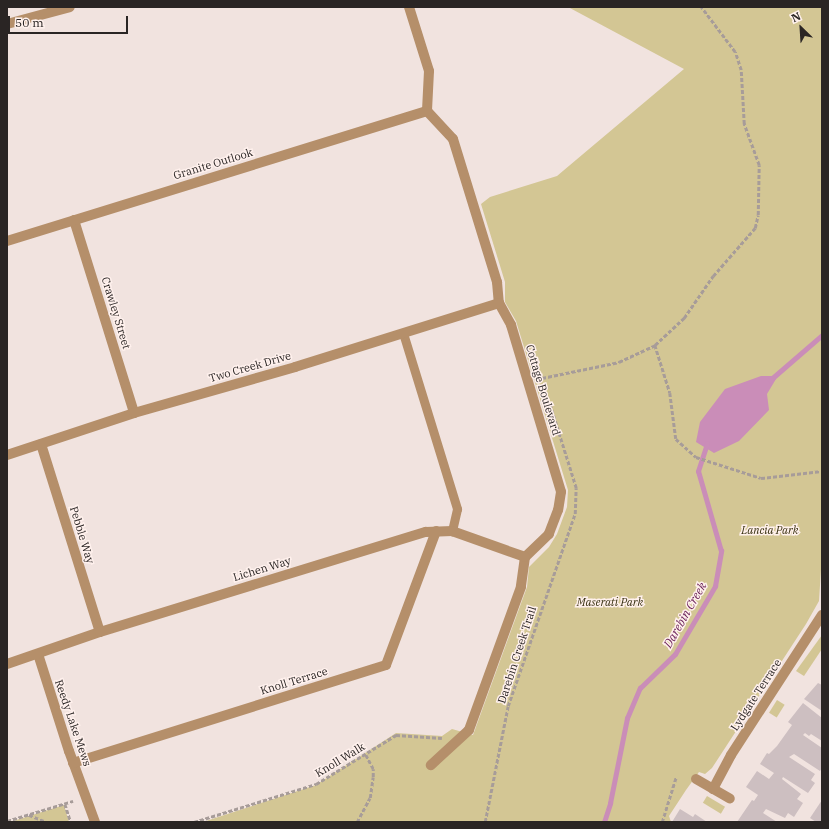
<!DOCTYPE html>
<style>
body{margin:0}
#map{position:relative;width:829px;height:829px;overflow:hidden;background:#f1e3df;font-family:"IBM Plex Serif",serif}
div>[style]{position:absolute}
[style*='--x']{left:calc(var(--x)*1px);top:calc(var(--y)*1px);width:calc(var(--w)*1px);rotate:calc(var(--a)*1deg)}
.green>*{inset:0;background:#d3c694;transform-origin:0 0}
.water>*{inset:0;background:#ca8db8}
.stream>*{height:5px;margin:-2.5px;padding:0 2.5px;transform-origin:2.5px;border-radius:2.5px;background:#ca8db8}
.building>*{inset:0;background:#cdbfc1}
.path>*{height:2.5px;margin-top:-1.25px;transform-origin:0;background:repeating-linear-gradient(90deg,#a79c99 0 4px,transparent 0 6px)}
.lane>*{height:9px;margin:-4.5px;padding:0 4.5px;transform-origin:4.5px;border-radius:4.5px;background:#b58f6a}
.street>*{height:10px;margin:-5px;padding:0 5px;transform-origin:5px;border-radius:5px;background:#b58f6a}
span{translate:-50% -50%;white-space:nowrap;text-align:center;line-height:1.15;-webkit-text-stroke:3px #fff1ed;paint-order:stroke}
.street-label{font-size:11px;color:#2a2524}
.park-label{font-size:11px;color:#372f0f;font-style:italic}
.water-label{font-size:12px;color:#6c245b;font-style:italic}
.frame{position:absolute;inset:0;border:8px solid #2a2524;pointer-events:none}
.north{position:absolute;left:781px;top:8px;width:40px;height:40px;-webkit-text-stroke:3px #fff1ed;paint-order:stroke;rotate:335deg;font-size:11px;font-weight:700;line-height:16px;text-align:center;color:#2a2524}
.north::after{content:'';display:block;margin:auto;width:14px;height:18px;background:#2a2524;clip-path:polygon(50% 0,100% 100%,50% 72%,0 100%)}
.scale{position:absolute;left:8px;top:16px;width:120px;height:18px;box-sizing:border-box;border:2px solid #2a2524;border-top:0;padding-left:5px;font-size:12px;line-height:14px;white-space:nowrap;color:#2a2524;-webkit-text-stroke:3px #fff1ed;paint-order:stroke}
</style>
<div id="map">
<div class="green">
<div style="clip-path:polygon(568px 7px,822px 7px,822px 554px,819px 601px,806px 624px,712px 768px,705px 774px,699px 772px,686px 790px,669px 816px,671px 822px,203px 822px,316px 785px,396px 733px,442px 736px,452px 729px,473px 735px,527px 587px,529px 567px,549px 547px,557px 534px,567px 507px,568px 490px,516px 321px,505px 302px,505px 282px,481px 204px,490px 197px,557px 176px,684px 69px)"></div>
<div style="clip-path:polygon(822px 635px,822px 649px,804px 676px,796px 671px)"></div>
<div style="left:777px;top:700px;width:9px;height:15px;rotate:32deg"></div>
<div style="left:707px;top:796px;width:21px;height:8px;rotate:31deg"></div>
<div style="clip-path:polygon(64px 805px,69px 822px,10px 822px)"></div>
</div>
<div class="water">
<div style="clip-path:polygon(761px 376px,775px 376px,776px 379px,767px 394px,769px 410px,739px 441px,714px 453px,696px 442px,700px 422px,725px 389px)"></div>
</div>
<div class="stream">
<div style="--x:770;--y:380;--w:69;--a:-40.9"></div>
<div style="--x:604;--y:822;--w:20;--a:-72"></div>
<div style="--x:610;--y:803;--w:87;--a:-78.7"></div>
<div style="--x:627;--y:718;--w:33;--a:-67"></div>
<div style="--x:640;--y:688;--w:49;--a:-44.2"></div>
<div style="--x:675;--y:654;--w:79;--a:-59.5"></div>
<div style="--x:715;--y:586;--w:36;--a:-80"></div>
<div style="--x:721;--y:551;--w:83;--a:-106"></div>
<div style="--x:698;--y:471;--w:29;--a:-72"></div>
</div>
<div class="building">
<div style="clip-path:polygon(818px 683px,822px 685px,822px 711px,804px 699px)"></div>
<div style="clip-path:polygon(803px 703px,822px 718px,822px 741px,811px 734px,809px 736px,805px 733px,803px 735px,822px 748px,822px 768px,820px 771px,794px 754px,789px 757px,815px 774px,811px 780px,815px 783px,808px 793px,783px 777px,782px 779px,801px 794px,797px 799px,803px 803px,794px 817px,788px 813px,785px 818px,766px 809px,763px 813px,777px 822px,737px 822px,752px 800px,754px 801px,758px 795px,746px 787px,757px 771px,769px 779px,774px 773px,760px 764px,767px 753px,769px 754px,777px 746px,792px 725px,788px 722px)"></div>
<div style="clip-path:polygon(822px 800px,822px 822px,816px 822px,810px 818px)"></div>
<div style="clip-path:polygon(680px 809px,693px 817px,695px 814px,707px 822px,672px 822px)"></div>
</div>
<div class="path">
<div style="--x:655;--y:345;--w:50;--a:72.6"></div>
<div style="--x:670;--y:393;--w:46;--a:82.6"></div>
<div style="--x:676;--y:439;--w:27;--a:42"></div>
<div style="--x:696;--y:457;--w:68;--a:17.9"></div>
<div style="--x:761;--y:478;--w:61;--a:-6.5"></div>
<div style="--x:542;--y:378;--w:79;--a:-11.7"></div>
<div style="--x:619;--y:362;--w:40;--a:-25"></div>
<div style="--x:655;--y:345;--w:40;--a:-43"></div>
<div style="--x:684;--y:318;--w:51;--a:-55.4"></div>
<div style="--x:713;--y:276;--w:64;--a:-48.8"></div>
<div style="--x:755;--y:228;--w:13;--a:-77"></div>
<div style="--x:758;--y:215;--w:50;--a:-88.9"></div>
<div style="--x:759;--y:165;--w:44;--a:-110.1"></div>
<div style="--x:744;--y:124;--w:54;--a:-93.2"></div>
<div style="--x:741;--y:70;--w:19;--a:-108"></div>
<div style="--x:735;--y:52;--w:56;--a:-127.1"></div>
<div style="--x:65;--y:804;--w:19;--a:72"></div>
<div style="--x:29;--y:815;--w:18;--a:22"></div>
<div style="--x:7;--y:821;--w:69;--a:-16.9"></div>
<div style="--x:194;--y:822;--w:128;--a:-17.3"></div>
<div style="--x:316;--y:784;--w:94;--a:-31.5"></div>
<div style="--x:396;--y:735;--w:46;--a:3.7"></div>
<div style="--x:357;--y:822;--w:27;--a:-62"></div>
<div style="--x:370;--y:798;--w:21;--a:-82"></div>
<div style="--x:373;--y:777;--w:8;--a:-90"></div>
<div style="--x:373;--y:769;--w:17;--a:-118"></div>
<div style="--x:485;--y:822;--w:118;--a:-78.8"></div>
<div style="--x:508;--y:706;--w:203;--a:-70.8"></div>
<div style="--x:575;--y:514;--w:26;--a:-88"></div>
<div style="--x:576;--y:488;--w:87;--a:-107.4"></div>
<div style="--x:662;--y:822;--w:47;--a:-72.7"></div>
</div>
<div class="lane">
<div style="--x:403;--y:333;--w:184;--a:72.9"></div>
<div style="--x:457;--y:509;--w:23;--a:103"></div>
</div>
<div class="street">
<div style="--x:409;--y:7;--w:67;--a:72.6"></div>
<div style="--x:429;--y:71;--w:40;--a:92.9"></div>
<div style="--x:427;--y:111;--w:38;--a:47"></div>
<div style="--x:453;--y:139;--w:150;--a:72.9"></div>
<div style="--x:497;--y:282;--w:21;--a:85"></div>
<div style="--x:499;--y:303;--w:25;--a:61"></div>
<div style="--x:511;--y:325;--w:174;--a:73.3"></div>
<div style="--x:561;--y:492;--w:18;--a:99"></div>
<div style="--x:558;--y:510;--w:26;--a:111"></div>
<div style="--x:549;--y:534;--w:33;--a:136"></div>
<div style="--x:525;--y:557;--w:30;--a:98"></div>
<div style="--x:521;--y:587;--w:152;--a:110"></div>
<div style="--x:469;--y:730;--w:52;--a:137.4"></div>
<div style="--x:7;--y:24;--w:65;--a:-15.1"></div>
<div style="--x:74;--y:220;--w:202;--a:72.7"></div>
<div style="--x:7;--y:241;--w:440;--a:-17.2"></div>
<div style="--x:41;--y:444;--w:197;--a:72.6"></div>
<div style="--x:7;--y:455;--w:134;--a:-18.3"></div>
<div style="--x:134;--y:413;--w:167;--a:-15.9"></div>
<div style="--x:295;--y:367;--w:214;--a:-17.4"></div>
<div style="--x:38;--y:654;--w:102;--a:72.3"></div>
<div style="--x:69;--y:751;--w:76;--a:69.9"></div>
<div style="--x:7;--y:664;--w:98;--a:-19"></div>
<div style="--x:100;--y:632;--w:341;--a:-17.1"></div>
<div style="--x:426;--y:532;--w:26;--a:-2"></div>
<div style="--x:452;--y:531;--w:77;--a:19.6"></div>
<div style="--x:73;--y:763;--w:328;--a:-17.4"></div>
<div style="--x:386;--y:665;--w:143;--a:-69.5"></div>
<div style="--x:696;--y:779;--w:39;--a:30"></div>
<div style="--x:713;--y:789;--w:38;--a:-62"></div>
<div style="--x:731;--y:755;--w:167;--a:-57"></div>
</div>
<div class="street-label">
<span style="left:213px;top:164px;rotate:-17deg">Granite Outlook</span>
<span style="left:116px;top:313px;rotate:73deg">Crawley Street</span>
<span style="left:250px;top:367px;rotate:-16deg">Two Creek Drive</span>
<span style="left:543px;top:390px;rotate:73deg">Cottage Boulevard</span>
<span style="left:82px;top:535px;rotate:73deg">Pebble Way</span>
<span style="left:262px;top:569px;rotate:-17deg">Lichen Way</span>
<span style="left:517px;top:655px;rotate:-72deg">Darebin Creek Trail</span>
<span style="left:294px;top:681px;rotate:-17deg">Knoll Terrace</span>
<span style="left:756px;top:695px;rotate:-57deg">Lydgate Terrace</span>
<span style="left:73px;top:723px;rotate:71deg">Reedy Lake Mews</span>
<span style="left:340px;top:760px;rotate:-31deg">Knoll Walk</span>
</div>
<div class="park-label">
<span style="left:770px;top:530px">Lancia Park</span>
<span style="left:610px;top:602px">Maserati Park</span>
</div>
<div class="water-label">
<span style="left:685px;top:615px;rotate:-60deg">Darebin Creek</span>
</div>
<div class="frame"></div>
<div class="north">N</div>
<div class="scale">50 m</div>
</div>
